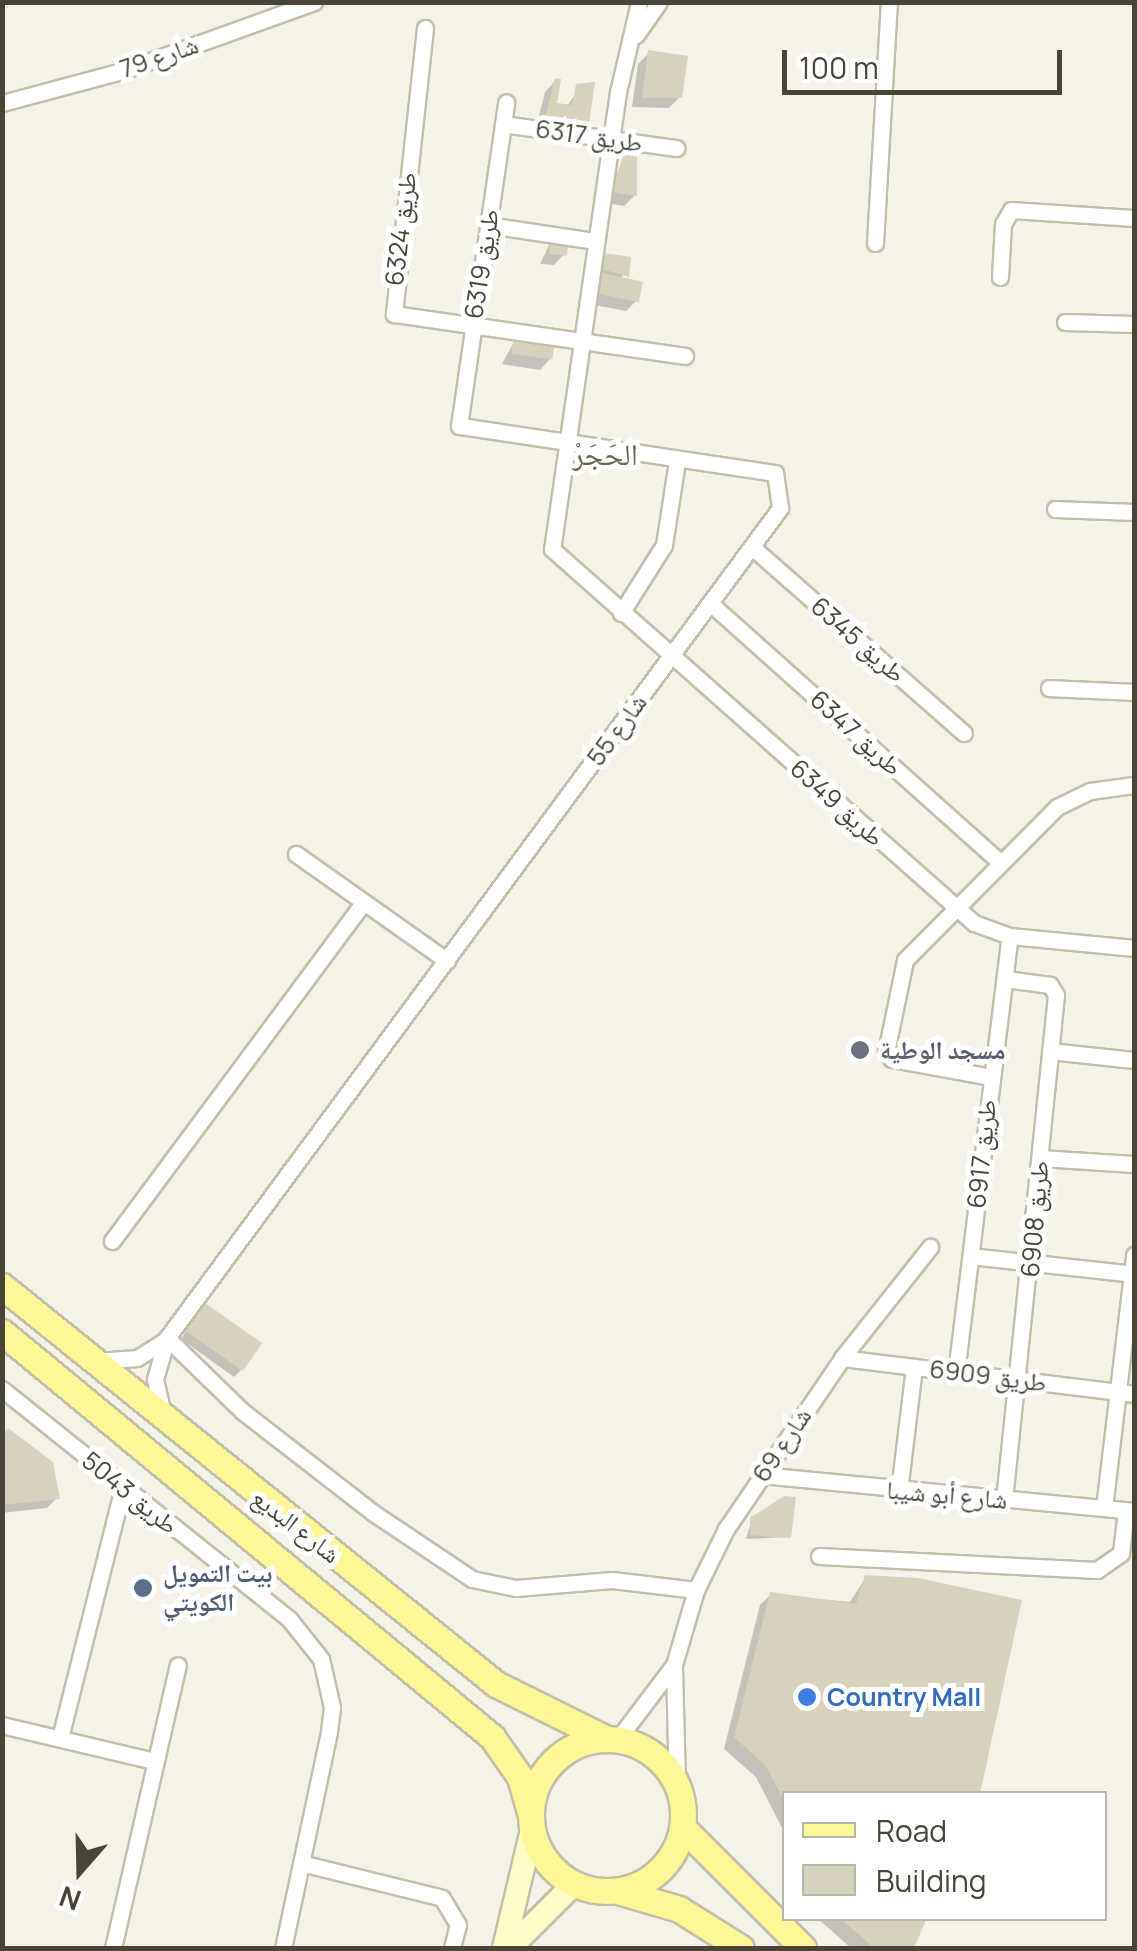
<!DOCTYPE html>
<meta charset="utf-8">
<style>
body{margin:0}
#map{position:relative;width:1137px;height:1951px;overflow:hidden;background:#f5f3e7;font-family:Manrope,"Noto Naskh Arabic",sans-serif}
div>[style]{position:absolute}
[style*='--x']{left:calc(var(--x)*1px);top:calc(var(--y)*1px);width:calc(var(--w)*1px);rotate:calc(var(--a)*1deg)}
.shadow>*{inset:0;background:#0003}
.building>*{inset:0;background:#d7d2bc;transform-origin:0 0}
.roads{filter:drop-shadow(2px 0 #c1bea9) drop-shadow(-2px 0 #c1bea9) drop-shadow(0 2px #c1bea9) drop-shadow(0 -2px #c1bea9)}
.street>*{height:15px;margin:-7.5px;padding:0 7.5px;transform-origin:7.5px;border-radius:7.5px;background:#fff}
.secondary>*{height:22px;margin:-11px;padding:0 11px;transform-origin:11px;border-radius:11px;background:#fffdc7}
.primary>*{height:25px;margin:-12.5px;padding:0 12.5px;transform-origin:12.5px;border-radius:12.5px;background:#fff796}
.primary>.ring{margin:-12.5px;padding:0;box-sizing:content-box;background:none;border:25px solid #fff796;border-radius:50%}
.dots>*{width:28px;height:28px;translate:-50% -50%;box-sizing:border-box;border:5px solid #fff;border-radius:50%}
span{translate:-50% -50%;white-space:nowrap;text-align:center;line-height:1.15;-webkit-text-stroke:10px #fff;paint-order:stroke}
.street-label{font-size:25px;color:#484536}
.worship-label{font-size:25px;color:#5b616d;font-weight:700}
.left{translate:0 -50%;text-align:left}
.service-label{font-size:25px;color:#4e5e75;font-weight:700}
.shop-label{font-size:25px;color:#366cbe;font-weight:700}
.quarter-label{font-size:30px;color:#6c664c}
.frame{position:absolute;inset:0;border:5px solid #484536;pointer-events:none}
.legend{position:absolute;left:782px;top:1791px;width:325px;height:130px;box-sizing:border-box;background:#fff;border:2px solid #b6b5af;margin:0;padding:12px 18px;list-style:none;font-size:30px;color:#484536}
.legend li{display:flex;align-items:center;gap:20px;height:50px}
.legend b{width:50px;border:2px solid #b6b5af}
.north{position:absolute;left:30px;top:1821px;width:100px;height:100px;-webkit-text-stroke:8px #fff;paint-order:stroke;rotate:200deg;font-size:28px;font-weight:700;line-height:40px;text-align:center;color:#484536}
.north::after{content:'';display:block;margin:auto;width:35px;height:45px;background:#484536;clip-path:polygon(50% 0,100% 100%,50% 72%,0 100%)}
.scale{position:absolute;left:782px;top:50px;width:280px;height:45px;box-sizing:border-box;border:5px solid #484536;border-top:0;padding-left:12px;font-size:30px;line-height:35px;white-space:nowrap;color:#484536;-webkit-text-stroke:8px #fff;paint-order:stroke}
</style>
<div id="map">
<div class="shadow">
<div style="clip-path:polygon(649px 53px,680px 97px,669px 108px,632px 107px,638px 64px)"></div>
<div style="clip-path:polygon(555px 81px,555px 105px,566px 107px,581px 87px,586px 123px,576px 134px,536px 128px,545px 92px)"></div>
<div style="clip-path:polygon(625px 157px,635px 195px,624px 206px,602px 202px)"></div>
<div style="clip-path:polygon(552px 239px,564px 254px,554px 265px,540px 264px)"></div>
<div style="clip-path:polygon(605px 256px,628px 259px,620px 282px,637px 300px,626px 311px,589px 304px,601px 282px,592px 280px,594px 267px)"></div>
<div style="clip-path:polygon(515px 340px,550px 359px,540px 370px,502px 364px)"></div>
<div style="clip-path:polygon(198px 1314px,242px 1369px,234px 1377px,181px 1339px)"></div>
<div style="clip-path:polygon(2px 1437px,57px 1498px,47px 1508px,2px 1513px)"></div>
<div style="clip-path:polygon(752px 1520px,789px 1537px,746px 1539px)"></div>
<div style="clip-path:polygon(866px 1577px,918px 1581px,784px 1794px,784px 1862px,782px 1828px,756px 1777px,724px 1749px,760px 1605px,771px 1594px,850px 1602px)"></div>
<div style="clip-path:polygon(817px 1918px,925px 1918px,911px 1948px,851px 1948px)"></div>
</div>
<div class="building">
<div style="clip-path:polygon(648px 50px,688px 56px,682px 98px,642px 98px)"></div>
<div style="clip-path:polygon(555px 78px,561px 79px,557px 103px,572px 105px,576px 84px,595px 82px,589px 124px,545px 118px)"></div>
<div style="clip-path:polygon(624px 154px,637px 157px,637px 196px,611px 192px)"></div>
<div style="left:551px;top:236px;width:18px;height:18px;rotate:6deg"></div>
<div style="clip-path:polygon(604px 253px,631px 257px,629px 277px,602px 269px)"></div>
<div style="left:602px;top:273px;width:42px;height:21px;rotate:12deg"></div>
<div style="left:514px;top:337px;width:41px;height:17px;rotate:8deg"></div>
<div style="left:205px;top:1303px;width:70px;height:34px;rotate:35deg"></div>
<div style="clip-path:polygon(8px 1428px,53px 1462px,60px 1499px,2px 1505px,2px 1435px)"></div>
<div style="clip-path:polygon(784px 1496px,796px 1497px,791px 1538px,750px 1535px,750px 1518px)"></div>
<div style="clip-path:polygon(865px 1575px,918px 1578px,1022px 1600px,980px 1794px,784px 1794px,784px 1801px,766px 1766px,734px 1737px,770px 1592px,856px 1604px)"></div>
<div style="clip-path:polygon(840px 1918px,927px 1918px,914px 1948px,874px 1948px)"></div>
</div>
<div class="roads">
<div class="street">
<div style="--x:639;--y:2;--w:92;--a:103.1"></div>
<div style="--x:618;--y:92;--w:462;--a:98.2"></div>
<div style="--x:552;--y:549;--w:564;--a:41.55"></div>
<div style="--x:974;--y:923;--w:38;--a:20"></div>
<div style="--x:1010;--y:936;--w:125;--a:5.5"></div>
<div style="--x:425;--y:28;--w:288;--a:96.2"></div>
<div style="--x:394;--y:314;--w:294;--a:8.2"></div>
<div style="--x:636;--y:35;--w:40;--a:-55.1"></div>
<div style="--x:2;--y:103;--w:127;--a:-15"></div>
<div style="--x:125;--y:70;--w:201;--a:-19.8"></div>
<div style="--x:503;--y:124;--w:175;--a:7.9"></div>
<div style="--x:488;--y:225;--w:108;--a:8.5"></div>
<div style="--x:875;--y:243;--w:241;--a:-86.7"></div>
<div style="--x:1000;--y:277;--w:53;--a:-86.8"></div>
<div style="--x:1003;--y:224;--w:16;--a:-60"></div>
<div style="--x:1011;--y:210;--w:123;--a:3.7"></div>
<div style="--x:1065;--y:322;--w:69;--a:1.7"></div>
<div style="--x:1055;--y:509;--w:79;--a:2.2"></div>
<div style="--x:752;--y:547;--w:282;--a:41.3"></div>
<div style="--x:710;--y:603;--w:390;--a:41.8"></div>
<div style="--x:621;--y:613;--w:80;--a:-57.7"></div>
<div style="--x:664;--y:545;--w:85;--a:-81.2"></div>
<div style="--x:1049;--y:688;--w:85;--a:2.7"></div>
<div style="--x:296;--y:854;--w:185;--a:35.3"></div>
<div style="--x:1050;--y:1051;--w:84;--a:6.1"></div>
<div style="--x:991;--y:1077;--w:101;--a:-169.7"></div>
<div style="--x:892;--y:1059;--w:9;--a:-131"></div>
<div style="--x:886;--y:1052;--w:94;--a:-78.3"></div>
<div style="--x:905;--y:960;--w:216;--a:-45.2"></div>
<div style="--x:1057;--y:807;--w:37;--a:-26"></div>
<div style="--x:1090;--y:791;--w:44;--a:-7.8"></div>
<div style="--x:1040;--y:1158;--w:94;--a:3.7"></div>
<div style="--x:112;--y:1241;--w:420;--a:-53.4"></div>
<div style="--x:971;--y:1256;--w:164;--a:6.3"></div>
<div style="--x:167;--y:1338;--w:105;--a:44.2"></div>
<div style="--x:242;--y:1411;--w:165;--a:37.8"></div>
<div style="--x:372;--y:1512;--w:120;--a:33.8"></div>
<div style="--x:472;--y:1579;--w:45;--a:11.6"></div>
<div style="--x:516;--y:1588;--w:96;--a:-4.8"></div>
<div style="--x:612;--y:1580;--w:85;--a:6.8"></div>
<div style="--x:842;--y:1358;--w:294;--a:7"></div>
<div style="--x:97;--y:1361;--w:40;--a:-4.3"></div>
<div style="--x:137;--y:1358;--w:32;--a:-32"></div>
<div style="--x:956;--y:1373;--w:440;--a:-83"></div>
<div style="--x:2;--y:1389;--w:369;--a:38.7"></div>
<div style="--x:290;--y:1620;--w:50;--a:51.5"></div>
<div style="--x:321;--y:1659;--w:49;--a:77.1"></div>
<div style="--x:332;--y:1707;--w:25;--a:97"></div>
<div style="--x:329;--y:1732;--w:221;--a:102"></div>
<div style="--x:163;--y:1414;--w:36;--a:-103"></div>
<div style="--x:155;--y:1379;--w:43;--a:-73.7"></div>
<div style="--x:167;--y:1338;--w:1032;--a:-53.55"></div>
<div style="--x:780;--y:508;--w:35;--a:-98"></div>
<div style="--x:775;--y:473;--w:319;--a:-171.5"></div>
<div style="--x:459;--y:426;--w:327;--a:-81.7"></div>
<div style="--x:761;--y:1475;--w:375;--a:5.5"></div>
<div style="--x:899;--y:1491;--w:125;--a:-83.1"></div>
<div style="--x:1004;--y:1500;--w:508;--a:-84.12"></div>
<div style="--x:1056;--y:995;--w:12;--a:-121"></div>
<div style="--x:1050;--y:985;--w:45;--a:-172.4"></div>
<div style="--x:1104;--y:1508;--w:255;--a:-83.2"></div>
<div style="--x:819;--y:1556;--w:278;--a:2.9"></div>
<div style="--x:1097;--y:1570;--w:29;--a:-35"></div>
<div style="--x:1121;--y:1553;--w:43;--a:-83.4"></div>
<div style="--x:674;--y:1669;--w:116;--a:88.5"></div>
<div style="--x:2;--y:1725;--w:156;--a:13.3"></div>
<div style="--x:60;--y:1738;--w:258;--a:-75.9"></div>
<div style="--x:617;--y:1740;--w:94;--a:-52.8"></div>
<div style="--x:674;--y:1665;--w:78;--a:-73.7"></div>
<div style="--x:696;--y:1590;--w:68;--a:-63.8"></div>
<div style="--x:726;--y:1529;--w:207;--a:-55.8"></div>
<div style="--x:842;--y:1358;--w:142;--a:-51.6"></div>
<div style="--x:301;--y:1863;--w:145;--a:13.9"></div>
<div style="--x:442;--y:1898;--w:31;--a:59"></div>
<div style="--x:458;--y:1925;--w:24;--a:105"></div>
<div style="--x:113;--y:1948;--w:290;--a:-77.1"></div>
</div>
<div class="secondary">
<div style="--x:504;--y:1948;--w:121;--a:-76.7"></div>
<div style="--x:510;--y:1948;--w:91;--a:-45"></div>
</div>
<div class="primary">
<div style="--x:2;--y:1286;--w:634;--a:38.86"></div>
<div style="--x:496;--y:1684;--w:124;--a:26.4"></div>
<div style="--x:2;--y:1332;--w:636;--a:39.57"></div>
<div style="--x:492;--y:1737;--w:49;--a:55"></div>
<div style="--x:520;--y:1777;--w:40;--a:74"></div>
<div class="ring" style="left:531px;top:1739px;width:127px;height:127px"></div>
<div style="--x:683;--y:1828;--w:170;--a:45"></div>
<div style="--x:621;--y:1892;--w:60;--a:16.3"></div>
<div style="--x:679;--y:1909;--w:73;--a:32.2"></div>
</div>
</div>
<div class="dots">
<div style="left:860px;top:1050px;background:#6b7280"></div>
<div style="left:143px;top:1588px;background:#5c6f8a"></div>
<div style="left:807px;top:1697px;background:#3f7fe0"></div>
</div>
<div class="street-label">
<span style="left:159px;top:57px;rotate:-19deg">شارع 79</span>
<span style="left:589px;top:136px;rotate:8deg">طريق 6317</span>
<span style="left:401px;top:229px;rotate:-83deg">طريق 6324</span>
<span style="left:482px;top:264px;rotate:-81deg">طريق 6319</span>
<span style="left:858px;top:640px;rotate:41deg">طريق 6345</span>
<span style="left:617px;top:730px;rotate:-54deg">شارع 55</span>
<span style="left:856px;top:733px;rotate:42deg">طريق 6347</span>
<span style="left:837px;top:803px;rotate:42deg">طريق 6349</span>
<span style="left:982px;top:1154px;rotate:-84deg">طريق 6917</span>
<span style="left:1035px;top:1219px;rotate:-85deg">طريق 6908</span>
<span style="left:988px;top:1376px;rotate:7deg">طريق 6909</span>
<span style="left:782px;top:1445px;rotate:-56deg">شارع 69</span>
<span style="left:130px;top:1493px;rotate:39deg">طريق 5043</span>
<span style="left:947px;top:1495px;rotate:5deg">شارع أبو شيبا</span>
<span style="left:296px;top:1526px;rotate:38deg">شارع البديع</span>
</div>
<div class="worship-label">
<span class="left" style="left:880px;top:1050px">مسجد الوطية</span>
</div>
<div class="service-label">
<span class="left" style="left:163px;top:1588px">بيت التمويل<br>الكويتي</span>
</div>
<div class="shop-label">
<span class="left" style="left:827px;top:1697px">Country Mall</span>
</div>
<div class="quarter-label">
<span style="left:605px;top:454px">الحَجَرْ</span>
</div>
<div class="frame"></div>
<ul class="legend">
<li><b style="height:12px;background:#fff796"></b>Road</li>
<li><b style="height:28px;background:#d7d2bc"></b>Building</li>
</ul>
<div class="north">N</div>
<div class="scale">100 m</div>
</div>
